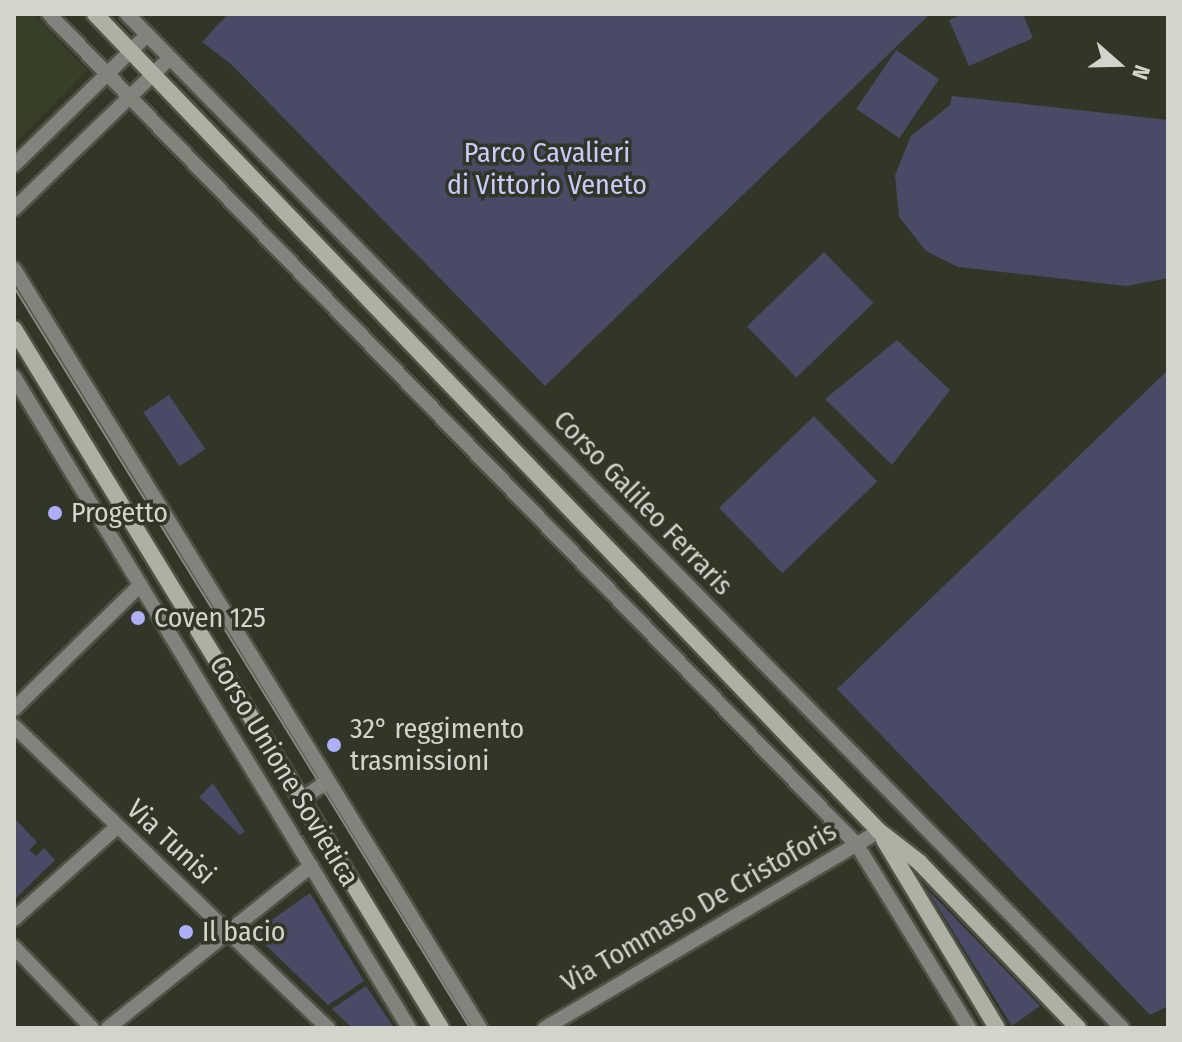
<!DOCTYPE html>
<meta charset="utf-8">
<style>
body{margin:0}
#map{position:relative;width:1182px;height:1042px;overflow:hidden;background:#313627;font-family:"Fira Sans Condensed",sans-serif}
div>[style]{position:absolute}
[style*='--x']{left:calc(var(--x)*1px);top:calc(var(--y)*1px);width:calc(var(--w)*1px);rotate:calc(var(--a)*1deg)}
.built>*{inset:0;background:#373f29}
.green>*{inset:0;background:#494a66;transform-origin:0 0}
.roads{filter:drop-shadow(2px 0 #4e5345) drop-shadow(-2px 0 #4e5345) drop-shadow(0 2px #4e5345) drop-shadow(0 -2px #4e5345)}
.street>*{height:14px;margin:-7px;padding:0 7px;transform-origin:7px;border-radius:7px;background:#81847c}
.secondary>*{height:16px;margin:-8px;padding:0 8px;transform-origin:8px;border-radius:8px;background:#acb1a4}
.tram>*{height:2px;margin:-1px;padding:0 1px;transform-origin:1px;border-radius:1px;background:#878b7f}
.dots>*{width:22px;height:22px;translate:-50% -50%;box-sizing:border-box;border:4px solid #313627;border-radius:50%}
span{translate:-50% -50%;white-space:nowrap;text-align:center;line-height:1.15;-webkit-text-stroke:7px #313627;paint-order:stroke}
.park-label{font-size:28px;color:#c9cbfc}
.street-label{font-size:28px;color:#d2d5cb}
.poi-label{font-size:28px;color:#d2d5cb}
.left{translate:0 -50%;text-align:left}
.frame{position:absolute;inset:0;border:16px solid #d2d5cb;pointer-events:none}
.north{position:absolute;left:1078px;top:24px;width:80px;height:80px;-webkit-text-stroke:6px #313627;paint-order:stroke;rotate:110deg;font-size:22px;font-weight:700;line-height:32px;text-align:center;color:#d2d5cb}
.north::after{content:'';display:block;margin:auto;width:28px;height:36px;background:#d2d5cb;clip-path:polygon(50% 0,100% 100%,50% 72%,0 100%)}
</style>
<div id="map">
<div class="built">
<div style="clip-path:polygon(14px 14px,34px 14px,87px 70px,14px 144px)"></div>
</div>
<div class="green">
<div style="clip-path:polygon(228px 14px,930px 14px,545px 386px,231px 64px,202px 42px)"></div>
<div style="clip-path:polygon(962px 14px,1023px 14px,1033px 38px,969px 66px,949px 20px)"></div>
<div style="left:896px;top:50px;width:52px;height:71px;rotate:34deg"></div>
<div style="clip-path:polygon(952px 96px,1168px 120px,1168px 278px,1127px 286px,958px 267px,926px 251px,899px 217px,895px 175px,911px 136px,950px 105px)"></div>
<div style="left:824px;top:252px;width:71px;height:107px;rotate:46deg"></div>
<div style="clip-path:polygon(897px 340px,950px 390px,892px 465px,825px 399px)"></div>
<div style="clip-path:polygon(1168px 370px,1168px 1006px,1150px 1015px,837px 689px)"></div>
<div style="left:169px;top:395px;width:65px;height:31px;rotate:56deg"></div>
<div style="left:814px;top:416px;width:91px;height:132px;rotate:46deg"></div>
<div style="clip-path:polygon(213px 783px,245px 832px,240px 835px,199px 797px)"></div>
<div style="clip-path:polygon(14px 818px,37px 842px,29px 850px,36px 856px,44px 848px,55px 860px,14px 900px)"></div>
<div style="clip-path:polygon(926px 888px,1040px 1006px,1012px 1026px)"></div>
<div style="clip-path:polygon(310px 893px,364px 981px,328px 1005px,253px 933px)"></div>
<div style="clip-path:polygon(366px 986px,394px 1028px,352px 1028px,332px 1009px)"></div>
</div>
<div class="roads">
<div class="street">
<div style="--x:49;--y:14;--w:1159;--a:45.8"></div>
<div style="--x:857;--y:845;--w:215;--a:58.5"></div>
<div style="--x:127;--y:14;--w:1421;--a:45.54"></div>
<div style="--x:14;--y:165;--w:186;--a:-44.3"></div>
<div style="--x:14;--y:209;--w:216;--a:-44.1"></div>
<div style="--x:14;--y:269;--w:891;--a:58.45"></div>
<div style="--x:14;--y:377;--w:761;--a:58.75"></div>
<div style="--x:14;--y:709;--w:177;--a:-44.5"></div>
<div style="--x:14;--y:726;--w:436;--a:43.9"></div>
<div style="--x:302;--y:799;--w:32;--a:-35"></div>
<div style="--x:14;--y:919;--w:138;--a:-41.8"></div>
<div style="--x:14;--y:947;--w:112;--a:46.1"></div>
<div style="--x:108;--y:1028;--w:260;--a:-38.6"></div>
<div style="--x:545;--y:1028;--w:388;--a:-30.5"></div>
</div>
<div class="secondary">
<div style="--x:95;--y:14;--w:1132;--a:46.18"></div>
<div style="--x:879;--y:831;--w:51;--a:37.8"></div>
<div style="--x:919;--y:862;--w:230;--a:46.2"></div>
<div style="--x:14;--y:329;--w:819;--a:58.58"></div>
<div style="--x:884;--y:840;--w:219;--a:59"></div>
</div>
</div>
<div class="tram">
<div style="--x:14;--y:287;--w:870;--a:58.39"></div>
</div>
<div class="dots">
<div style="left:55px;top:513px;background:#aeaefb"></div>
<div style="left:138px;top:618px;background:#aeaefb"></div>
<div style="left:334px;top:745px;background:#aeaefb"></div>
<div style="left:186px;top:932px;background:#aeaefb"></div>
</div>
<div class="park-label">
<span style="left:547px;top:169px">Parco Cavalieri<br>di Vittorio Veneto</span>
</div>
<div class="street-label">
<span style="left:643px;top:503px;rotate:46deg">Corso Galileo Ferraris</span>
<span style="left:284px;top:771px;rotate:59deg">Corso Unione Sovietica</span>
<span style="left:171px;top:842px;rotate:43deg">Via Tunisi</span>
<span style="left:699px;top:907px;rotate:-30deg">Via Tommaso De Cristoforis</span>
</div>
<div class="poi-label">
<span class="left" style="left:71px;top:513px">Progetto</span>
<span class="left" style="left:154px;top:618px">Coven 125</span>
<span class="left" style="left:350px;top:745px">32° reggimento<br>trasmissioni</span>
<span class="left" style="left:202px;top:932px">Il bacio</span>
</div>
<div class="frame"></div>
<div class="north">N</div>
</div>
